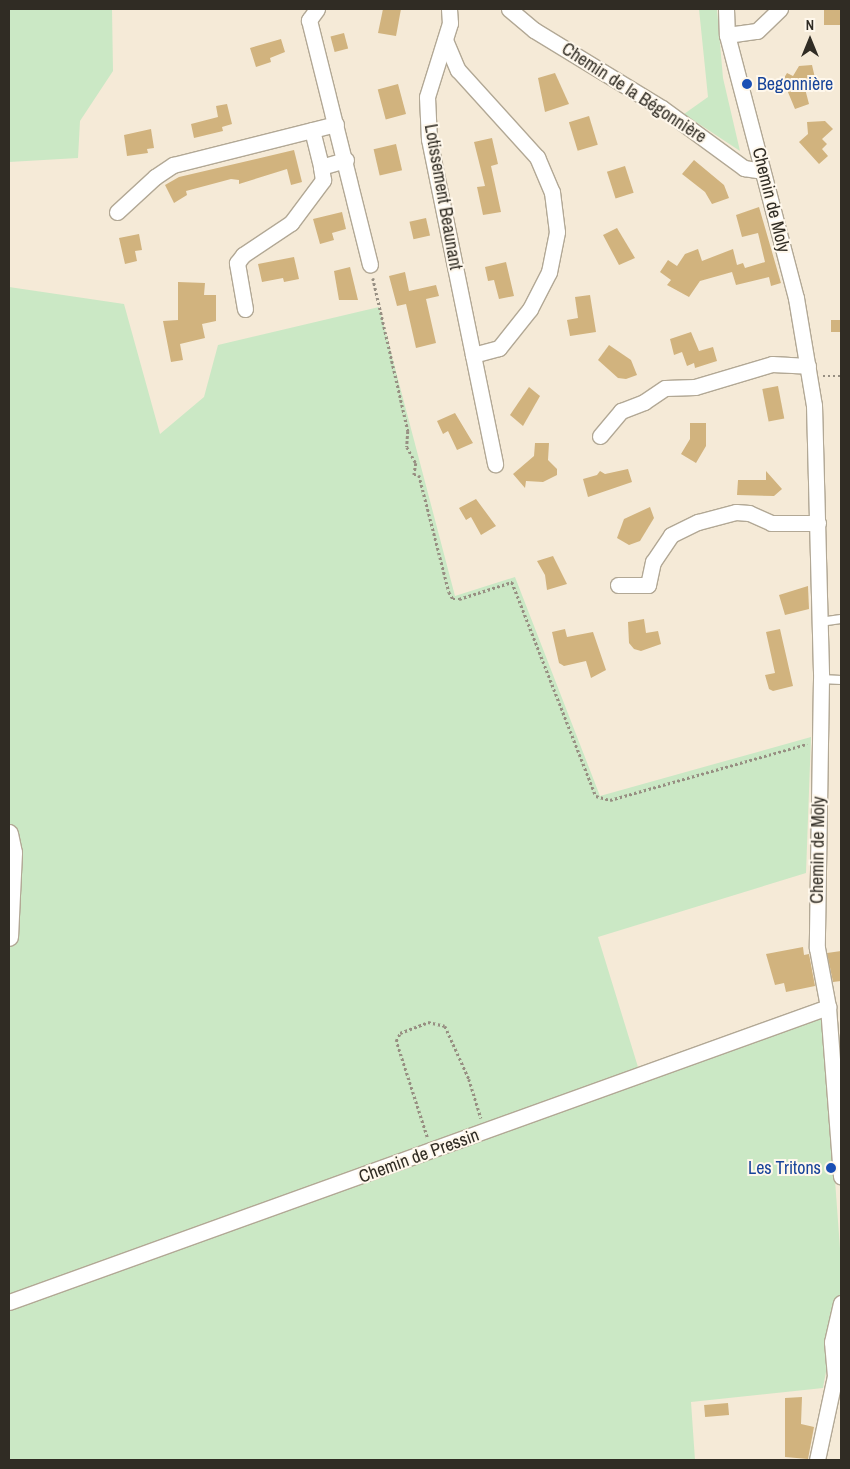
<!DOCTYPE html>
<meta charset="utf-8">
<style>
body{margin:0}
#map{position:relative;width:850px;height:1469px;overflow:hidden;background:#f5ead7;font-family:"Archivo Narrow",sans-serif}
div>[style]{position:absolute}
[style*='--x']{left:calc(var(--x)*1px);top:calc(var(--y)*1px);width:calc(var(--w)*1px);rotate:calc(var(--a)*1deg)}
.green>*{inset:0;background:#cbe8c5}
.building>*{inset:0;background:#d1b37e;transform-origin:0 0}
.path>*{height:2.5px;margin-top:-1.25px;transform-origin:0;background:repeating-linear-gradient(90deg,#978f82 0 2.5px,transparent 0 5px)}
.roads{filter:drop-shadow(1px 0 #b2a895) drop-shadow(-1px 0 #b2a895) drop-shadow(0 1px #b2a895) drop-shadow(0 -1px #b2a895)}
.service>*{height:8px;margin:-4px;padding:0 4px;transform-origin:4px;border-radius:4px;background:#fff}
.minor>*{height:15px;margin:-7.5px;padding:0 7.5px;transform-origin:7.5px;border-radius:7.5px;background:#fff}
.tertiary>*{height:18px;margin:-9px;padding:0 9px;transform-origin:9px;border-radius:9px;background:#fff}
.dots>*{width:14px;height:14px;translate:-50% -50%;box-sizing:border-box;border:2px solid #fff8ec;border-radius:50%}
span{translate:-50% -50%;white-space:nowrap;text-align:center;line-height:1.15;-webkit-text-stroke:4px #fff8ec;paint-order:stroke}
.transit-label{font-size:18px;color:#164399}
.left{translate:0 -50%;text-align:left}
.right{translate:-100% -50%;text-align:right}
.street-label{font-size:18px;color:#302c24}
.frame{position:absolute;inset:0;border:10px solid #302c24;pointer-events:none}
.north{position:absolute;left:785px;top:15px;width:50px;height:50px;-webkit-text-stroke:4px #fff8ec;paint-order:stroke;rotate:0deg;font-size:14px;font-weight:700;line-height:20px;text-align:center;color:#302c24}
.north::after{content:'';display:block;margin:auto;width:18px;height:22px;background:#302c24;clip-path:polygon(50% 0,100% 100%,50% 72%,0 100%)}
</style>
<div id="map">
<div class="green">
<div style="clip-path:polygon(9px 9px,112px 9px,113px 71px,80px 121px,78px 158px,9px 162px)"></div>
<div style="clip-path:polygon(699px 9px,717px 9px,723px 78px,740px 151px,684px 114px,708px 97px)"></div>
<div style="clip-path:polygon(9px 287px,124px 304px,160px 434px,204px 397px,218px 345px,379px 307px,455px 596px,515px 577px,600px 796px,811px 737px,806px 873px,598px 937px,642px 1080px,823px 1016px,841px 1262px,841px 1290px,823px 1388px,691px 1402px,695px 1460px,9px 1460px)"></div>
</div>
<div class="building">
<div style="clip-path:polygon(383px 9px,401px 9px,396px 36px,378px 33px)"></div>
<div style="left:824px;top:9px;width:17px;height:16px"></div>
<div style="left:344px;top:33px;width:16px;height:14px;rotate:75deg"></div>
<div style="clip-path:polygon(281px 39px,285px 52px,270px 58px,271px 62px,256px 67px,250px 48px)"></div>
<div style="clip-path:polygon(812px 65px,815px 78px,803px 81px,809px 104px,795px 109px,785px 85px,781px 83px,787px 73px,793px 76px,799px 66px)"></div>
<div style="clip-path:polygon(555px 73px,569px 104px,545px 112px,538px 78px)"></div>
<div style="left:398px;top:84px;width:31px;height:21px;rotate:75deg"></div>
<div style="clip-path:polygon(227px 104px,232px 124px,222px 127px,223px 131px,194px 138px,191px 124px,218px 117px,216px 106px)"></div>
<div style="left:589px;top:116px;width:30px;height:21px;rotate:73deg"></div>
<div style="clip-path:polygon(825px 121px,833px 129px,822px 139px,827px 144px,822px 149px,828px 156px,819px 164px,799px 142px,808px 134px,807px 122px)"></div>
<div style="clip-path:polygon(151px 129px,154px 148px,147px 149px,148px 153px,127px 156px,124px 135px)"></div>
<div style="clip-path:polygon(492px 138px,498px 164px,491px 166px,501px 212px,483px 215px,477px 187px,485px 186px,474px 142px)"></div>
<div style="left:396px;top:144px;width:27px;height:23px;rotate:77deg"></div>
<div style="clip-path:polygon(294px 150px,302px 182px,291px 185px,287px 169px,239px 184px,239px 180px,231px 179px,186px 191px,187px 195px,174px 203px,165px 185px,179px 177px)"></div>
<div style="clip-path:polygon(694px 160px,724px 185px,729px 198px,712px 204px,705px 192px,682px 174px)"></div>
<div style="left:625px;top:166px;width:28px;height:19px;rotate:72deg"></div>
<div style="clip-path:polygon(759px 207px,781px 283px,771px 286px,769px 277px,736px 285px,732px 272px,700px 281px,689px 297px,667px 285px,671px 280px,660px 272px,668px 260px,677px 266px,685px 254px,698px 249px,702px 261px,733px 249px,737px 265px,743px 263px,745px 268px,765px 262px,758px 233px,742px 237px,736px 215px)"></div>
<div style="clip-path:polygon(342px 212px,346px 229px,332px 233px,334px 240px,320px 244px,313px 219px)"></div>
<div style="left:426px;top:218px;width:18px;height:17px;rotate:77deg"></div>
<div style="clip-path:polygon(617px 228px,635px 258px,619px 265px,603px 235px)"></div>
<div style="clip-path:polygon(139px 234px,142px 250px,135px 251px,137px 261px,125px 264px,119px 238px)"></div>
<div style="clip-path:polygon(294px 257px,299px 279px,284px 282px,283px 278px,262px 282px,258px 264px)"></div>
<div style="clip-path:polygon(506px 262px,514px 296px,499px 299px,494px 280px,488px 281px,485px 267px)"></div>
<div style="clip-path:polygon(350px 267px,358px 300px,339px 300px,334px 271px)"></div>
<div style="clip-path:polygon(405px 272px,409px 291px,436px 285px,439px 296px,426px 299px,436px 343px,416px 348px,406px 304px,397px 306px,389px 276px)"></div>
<div style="clip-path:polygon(178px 282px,205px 283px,204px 295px,216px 295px,216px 321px,202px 324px,205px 338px,180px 344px,183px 360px,171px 362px,163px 321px,178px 320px)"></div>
<div style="clip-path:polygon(590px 295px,596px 332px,570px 336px,567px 320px,578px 318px,575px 297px)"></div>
<div style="left:831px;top:320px;width:10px;height:12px"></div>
<div style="clip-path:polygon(691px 332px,699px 351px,713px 347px,717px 361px,695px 368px,694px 363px,687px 366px,682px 352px,674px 355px,670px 339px)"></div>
<div style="clip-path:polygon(609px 345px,631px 360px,637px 375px,626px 379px,618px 378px,598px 360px)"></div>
<div style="left:778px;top:386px;width:33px;height:16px;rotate:79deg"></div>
<div style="clip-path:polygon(529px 387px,540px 396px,523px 426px,510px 415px)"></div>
<div style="clip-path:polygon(455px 413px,473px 443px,457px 450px,448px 431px,443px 434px,437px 421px)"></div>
<div style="clip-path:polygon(690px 423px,706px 423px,706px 446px,696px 463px,681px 454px,690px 439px)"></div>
<div style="clip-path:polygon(535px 443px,549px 443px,548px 460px,557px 469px,557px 475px,543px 482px,526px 481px,525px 488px,513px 474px,534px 456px)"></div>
<div style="clip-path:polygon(628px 469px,632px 482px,588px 497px,583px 479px,597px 475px,600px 471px,605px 474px)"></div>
<div style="clip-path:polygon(766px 471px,782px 489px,774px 496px,737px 495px,738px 480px,766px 480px)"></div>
<div style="clip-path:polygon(476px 499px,496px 526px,481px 535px,471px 517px,466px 520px,459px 508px)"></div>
<div style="clip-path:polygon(650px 507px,654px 518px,640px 541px,629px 545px,617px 538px,624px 519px)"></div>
<div style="clip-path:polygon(553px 556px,567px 584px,547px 590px,545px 575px,537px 561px)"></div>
<div style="clip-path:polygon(808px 586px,809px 609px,785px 615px,779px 595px)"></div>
<div style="clip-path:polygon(644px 619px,646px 633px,658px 631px,661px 644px,641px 651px,634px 649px,629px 643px,628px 622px)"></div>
<div style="clip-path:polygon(565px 629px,567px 637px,593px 632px,606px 670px,591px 678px,586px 661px,564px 666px,559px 663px,552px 632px)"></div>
<div style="clip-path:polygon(780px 629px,793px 686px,773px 691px,769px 689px,765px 675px,775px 673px,766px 632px)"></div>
<div style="clip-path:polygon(803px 947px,804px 955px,809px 954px,815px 986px,786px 992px,784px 983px,775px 985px,766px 954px)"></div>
<div style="clip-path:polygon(841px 951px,841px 981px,833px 982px,827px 953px)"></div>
<div style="clip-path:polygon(802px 1397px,801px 1424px,814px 1427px,808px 1459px,785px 1457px,785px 1398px)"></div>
<div style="left:728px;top:1403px;width:12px;height:24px;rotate:85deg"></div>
</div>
<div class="path">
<div style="--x:373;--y:278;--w:157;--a:77.1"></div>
<div style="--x:408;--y:431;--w:16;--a:94"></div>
<div style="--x:407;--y:447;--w:18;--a:61"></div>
<div style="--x:416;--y:463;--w:12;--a:99"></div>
<div style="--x:414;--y:475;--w:5;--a:0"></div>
<div style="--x:419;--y:475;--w:121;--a:75.6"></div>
<div style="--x:449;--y:592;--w:8;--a:60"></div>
<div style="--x:453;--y:599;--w:6;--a:0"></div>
<div style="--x:459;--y:599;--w:56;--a:-17.8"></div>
<div style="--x:512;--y:582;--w:230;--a:68.6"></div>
<div style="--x:596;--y:796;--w:15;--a:16"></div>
<div style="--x:610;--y:800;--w:205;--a:-15.9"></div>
<div style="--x:823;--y:376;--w:18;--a:0"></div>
<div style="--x:427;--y:1137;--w:101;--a:-107.9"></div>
<div style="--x:396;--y:1041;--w:9;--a:-63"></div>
<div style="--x:400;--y:1033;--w:30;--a:-21"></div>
<div style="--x:428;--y:1022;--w:17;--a:13"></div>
<div style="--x:445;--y:1026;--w:58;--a:65.6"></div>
<div style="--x:469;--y:1079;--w:41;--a:72.9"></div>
</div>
<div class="roads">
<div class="service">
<div style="--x:820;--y:622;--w:21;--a:-8"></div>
<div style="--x:821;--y:679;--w:20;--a:3"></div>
</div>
<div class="minor">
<div style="--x:317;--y:9;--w:14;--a:126"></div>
<div style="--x:309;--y:20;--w:252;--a:76"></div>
<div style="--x:449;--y:9;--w:14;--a:86"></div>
<div style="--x:450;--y:23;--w:77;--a:107.3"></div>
<div style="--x:427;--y:97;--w:42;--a:87.3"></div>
<div style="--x:429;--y:139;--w:332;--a:78.5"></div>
<div style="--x:509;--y:9;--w:33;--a:40"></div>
<div style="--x:534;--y:30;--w:150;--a:31.4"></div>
<div style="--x:662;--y:108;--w:102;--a:36.2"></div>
<div style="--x:744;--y:168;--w:18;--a:9"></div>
<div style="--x:726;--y:9;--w:26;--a:88"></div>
<div style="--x:727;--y:35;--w:272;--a:75.3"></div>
<div style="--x:796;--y:298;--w:109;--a:80.5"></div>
<div style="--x:814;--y:405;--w:274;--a:88.5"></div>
<div style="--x:821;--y:679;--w:269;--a:90.9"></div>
<div style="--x:817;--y:948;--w:60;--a:79.4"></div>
<div style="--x:828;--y:1007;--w:170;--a:85.6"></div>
<div style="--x:727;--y:35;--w:30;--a:-8"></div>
<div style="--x:757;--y:31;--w:32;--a:-44"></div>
<div style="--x:445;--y:40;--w:33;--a:67"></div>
<div style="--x:458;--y:70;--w:118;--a:47.8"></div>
<div style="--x:537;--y:157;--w:38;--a:67"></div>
<div style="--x:552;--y:192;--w:40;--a:82.9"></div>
<div style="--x:557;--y:232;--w:41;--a:101.3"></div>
<div style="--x:549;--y:272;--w:42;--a:117.2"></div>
<div style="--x:530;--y:309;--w:50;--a:128.5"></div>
<div style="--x:499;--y:348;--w:27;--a:165"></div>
<div style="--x:312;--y:130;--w:38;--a:76"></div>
<div style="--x:321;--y:167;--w:26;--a:-16"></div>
<div style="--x:117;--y:212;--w:52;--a:-42.6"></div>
<div style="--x:155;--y:177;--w:22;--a:-34"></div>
<div style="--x:173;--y:165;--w:168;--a:-14.1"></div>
<div style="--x:245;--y:309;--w:47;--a:-99.9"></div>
<div style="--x:237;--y:263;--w:10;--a:-53"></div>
<div style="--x:243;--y:255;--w:58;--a:-33.7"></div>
<div style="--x:291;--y:223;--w:54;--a:-53.3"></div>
<div style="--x:323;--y:180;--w:13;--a:-99"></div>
<div style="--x:600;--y:436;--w:33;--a:-50"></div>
<div style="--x:621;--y:411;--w:25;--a:-21"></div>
<div style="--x:644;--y:402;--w:25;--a:-34"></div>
<div style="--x:665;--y:388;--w:30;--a:-2"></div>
<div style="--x:695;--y:387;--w:80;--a:-16.6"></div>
<div style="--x:772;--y:364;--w:36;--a:3"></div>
<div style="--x:618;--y:585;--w:30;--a:0"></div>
<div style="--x:648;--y:585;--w:24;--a:-78"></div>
<div style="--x:653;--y:562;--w:32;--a:-56"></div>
<div style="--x:671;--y:535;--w:30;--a:-26"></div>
<div style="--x:698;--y:522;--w:39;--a:-15"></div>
<div style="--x:736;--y:512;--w:13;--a:4"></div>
<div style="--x:749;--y:513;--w:24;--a:24"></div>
<div style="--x:771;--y:523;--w:47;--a:0"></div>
<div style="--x:9;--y:1302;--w:871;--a:-19.81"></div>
<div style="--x:817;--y:1460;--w:86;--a:-77.9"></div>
<div style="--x:835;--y:1376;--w:34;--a:-95"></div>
<div style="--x:832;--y:1342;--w:40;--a:-77"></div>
</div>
<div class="tertiary">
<div style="--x:9;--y:834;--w:19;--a:78"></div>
<div style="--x:13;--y:853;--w:84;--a:92.7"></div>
</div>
</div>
<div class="dots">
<div style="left:747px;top:84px;background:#1a4fb4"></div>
<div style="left:831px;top:1168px;background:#1a4fb4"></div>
</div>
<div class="transit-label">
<span class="left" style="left:757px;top:84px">Begonnière</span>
<span class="right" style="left:821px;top:1168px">Les Tritons</span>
</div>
<div class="street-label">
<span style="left:634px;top:93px;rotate:33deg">Chemin de la Bégonnière</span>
<span style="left:443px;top:197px;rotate:80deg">Lotissement Beaunant</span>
<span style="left:771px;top:200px;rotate:76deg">Chemin de Moly</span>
<span style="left:818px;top:850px;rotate:-89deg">Chemin de Moly</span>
<span style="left:419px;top:1156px;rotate:-20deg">Chemin de Pressin</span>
</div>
<div class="frame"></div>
<div class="north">N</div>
</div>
